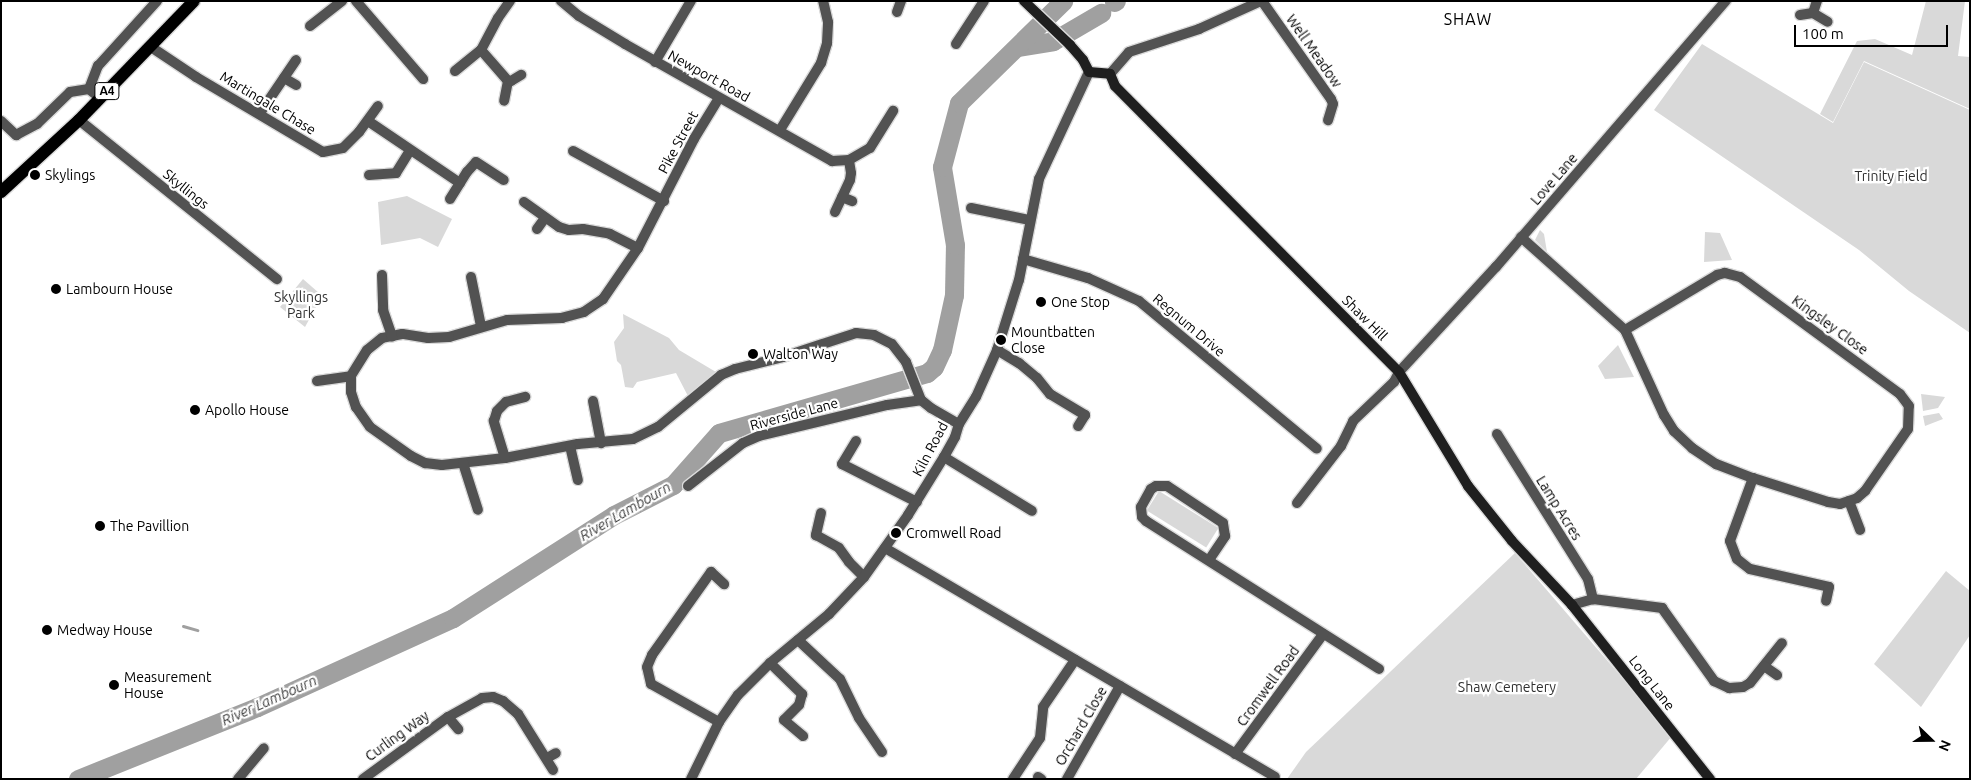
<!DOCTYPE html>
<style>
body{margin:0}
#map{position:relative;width:1971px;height:780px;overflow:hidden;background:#fff;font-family:Ubuntu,sans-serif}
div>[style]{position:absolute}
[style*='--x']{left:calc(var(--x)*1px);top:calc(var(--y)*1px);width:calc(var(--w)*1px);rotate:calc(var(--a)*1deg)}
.green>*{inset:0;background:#d9d9d9;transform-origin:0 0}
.water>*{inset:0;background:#a0a0a0}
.stream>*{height:3px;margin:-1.5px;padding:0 1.5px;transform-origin:1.5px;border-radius:1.5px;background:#a0a0a0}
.river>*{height:19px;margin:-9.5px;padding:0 9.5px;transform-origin:9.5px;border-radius:9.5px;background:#a0a0a0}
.roads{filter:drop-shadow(1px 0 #dbdbdb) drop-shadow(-1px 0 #dbdbdb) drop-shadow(0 1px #dbdbdb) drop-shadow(0 -1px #dbdbdb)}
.minor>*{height:10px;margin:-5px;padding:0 5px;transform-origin:5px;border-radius:5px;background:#525252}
.tertiary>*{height:10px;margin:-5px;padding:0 5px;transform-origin:5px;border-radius:5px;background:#525252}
.secondary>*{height:10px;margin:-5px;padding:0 5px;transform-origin:5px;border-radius:5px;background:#1f1f1f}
.primary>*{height:12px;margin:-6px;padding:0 6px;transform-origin:6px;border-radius:6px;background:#000}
.dots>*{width:14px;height:14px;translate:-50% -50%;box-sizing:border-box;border:2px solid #fff;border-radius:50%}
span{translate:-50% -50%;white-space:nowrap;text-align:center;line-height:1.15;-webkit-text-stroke:4.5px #fff;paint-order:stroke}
.shield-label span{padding:1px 4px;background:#fff;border:1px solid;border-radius:4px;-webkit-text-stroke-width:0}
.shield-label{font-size:12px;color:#000;font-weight:700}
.street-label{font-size:14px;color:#000}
.poi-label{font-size:14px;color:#000}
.left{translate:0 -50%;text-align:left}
.park-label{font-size:14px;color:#303030}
.water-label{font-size:15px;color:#414141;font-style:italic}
.quarter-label{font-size:16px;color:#000;letter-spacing:1px}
.frame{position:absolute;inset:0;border:2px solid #000;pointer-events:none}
.north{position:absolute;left:1906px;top:715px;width:50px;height:50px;-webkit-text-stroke:4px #fff;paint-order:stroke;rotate:112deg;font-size:14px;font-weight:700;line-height:20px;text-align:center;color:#000}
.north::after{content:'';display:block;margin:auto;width:18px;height:22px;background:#000;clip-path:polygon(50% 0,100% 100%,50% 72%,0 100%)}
.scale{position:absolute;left:1794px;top:25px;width:154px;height:22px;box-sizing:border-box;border:2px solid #000;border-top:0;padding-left:6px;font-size:15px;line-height:18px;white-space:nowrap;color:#000;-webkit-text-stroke:4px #fff;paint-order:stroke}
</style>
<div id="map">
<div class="green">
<div style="clip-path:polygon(1926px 1px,1965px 1px,1958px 56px,1970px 57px,1970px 109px,1864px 61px,1833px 122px,1820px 114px,1857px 41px,1875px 39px,1912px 55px)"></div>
<div style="clip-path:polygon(1702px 44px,1833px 123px,1864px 62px,1970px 110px,1970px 333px,1909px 291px,1859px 250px,1654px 110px)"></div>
<div style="clip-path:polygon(407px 196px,452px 219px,438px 247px,420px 238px,381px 245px,378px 202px)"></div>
<div style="clip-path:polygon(1540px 230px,1544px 234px,1547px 252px,1535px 240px)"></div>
<div style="clip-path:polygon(1705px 232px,1720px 233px,1732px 260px,1704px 262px)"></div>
<div style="clip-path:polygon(303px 279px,319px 293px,316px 307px,305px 327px,280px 307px)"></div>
<div style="clip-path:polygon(623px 314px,669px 338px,679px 350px,721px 375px,690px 400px,676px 373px,637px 382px,633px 388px,625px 387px,621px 365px,617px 361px,614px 342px,624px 328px)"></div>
<div style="clip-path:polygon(1618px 345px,1634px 377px,1605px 379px,1598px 366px)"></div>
<div style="clip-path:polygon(1921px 394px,1945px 397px,1938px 408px,1923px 411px)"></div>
<div style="clip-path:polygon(1939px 413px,1943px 419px,1925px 426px,1923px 416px)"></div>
<div style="left:1159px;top:491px;width:70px;height:23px;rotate:32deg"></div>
<div style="clip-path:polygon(1515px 553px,1672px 736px,1636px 779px,1287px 779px,1306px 752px)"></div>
<div style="clip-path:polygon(1946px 571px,1970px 591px,1970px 635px,1921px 707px,1874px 664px)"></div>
</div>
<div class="water">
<div style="clip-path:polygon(1056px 1px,1069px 1px,1054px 15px,1049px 9px)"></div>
</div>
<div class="stream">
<div style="--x:183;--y:626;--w:15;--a:16"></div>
</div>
<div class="river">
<div style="--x:1114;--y:2;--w:2;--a:-27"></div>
<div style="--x:1017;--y:47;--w:36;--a:-9"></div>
<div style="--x:1053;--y:41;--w:56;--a:-30.3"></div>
<div style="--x:78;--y:779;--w:193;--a:-21.9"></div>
<div style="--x:257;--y:707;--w:215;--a:-24.4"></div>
<div style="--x:453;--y:618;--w:191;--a:-32.6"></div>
<div style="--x:614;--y:515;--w:66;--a:-27"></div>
<div style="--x:673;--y:485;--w:69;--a:-48.5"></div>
<div style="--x:719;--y:433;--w:216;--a:-16.1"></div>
<div style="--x:927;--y:373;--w:9;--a:-41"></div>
<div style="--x:934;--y:367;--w:19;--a:-65"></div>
<div style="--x:942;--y:350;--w:56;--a:-77.7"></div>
<div style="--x:954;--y:295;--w:50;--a:-88.9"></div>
<div style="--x:955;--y:245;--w:79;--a:-99.5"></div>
<div style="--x:942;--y:167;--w:66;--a:-75.1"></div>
<div style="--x:959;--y:103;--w:146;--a:-44.4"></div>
</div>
<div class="roads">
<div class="minor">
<div style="--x:356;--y:1;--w:103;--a:49.3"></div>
<div style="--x:561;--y:1;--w:23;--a:40"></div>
<div style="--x:579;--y:16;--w:54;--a:31.3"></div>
<div style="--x:625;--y:44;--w:238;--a:29.5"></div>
<div style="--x:832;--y:161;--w:17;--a:-3"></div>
<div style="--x:849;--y:160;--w:24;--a:-30"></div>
<div style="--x:870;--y:148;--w:44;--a:-58.1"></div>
<div style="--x:1262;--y:1;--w:120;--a:54.9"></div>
<div style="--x:1331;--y:99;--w:5;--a:68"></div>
<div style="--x:1333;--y:104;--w:17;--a:107"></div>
<div style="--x:897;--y:12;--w:12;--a:-70"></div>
<div style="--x:1813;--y:13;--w:13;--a:-72"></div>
<div style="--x:1800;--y:15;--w:13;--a:-9"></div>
<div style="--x:1813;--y:13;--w:17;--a:31"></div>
<div style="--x:310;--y:26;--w:41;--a:-38"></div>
<div style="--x:956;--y:44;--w:51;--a:-56.9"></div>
<div style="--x:151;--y:47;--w:54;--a:33.7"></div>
<div style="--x:196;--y:77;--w:147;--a:30.6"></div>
<div style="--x:323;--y:152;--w:20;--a:-11"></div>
<div style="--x:343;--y:148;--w:23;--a:-45"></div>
<div style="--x:359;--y:132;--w:32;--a:-54"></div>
<div style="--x:481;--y:50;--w:41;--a:48.9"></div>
<div style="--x:508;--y:81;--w:20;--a:101"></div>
<div style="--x:655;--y:62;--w:71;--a:-59.5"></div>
<div style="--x:455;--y:71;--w:33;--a:-39"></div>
<div style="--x:481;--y:50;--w:36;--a:-62"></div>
<div style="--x:498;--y:18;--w:21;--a:-55"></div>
<div style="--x:1110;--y:74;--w:29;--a:-49"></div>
<div style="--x:1129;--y:52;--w:74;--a:-18.2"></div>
<div style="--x:1199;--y:29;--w:68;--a:-24.3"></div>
<div style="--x:284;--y:78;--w:14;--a:30"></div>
<div style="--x:508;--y:81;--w:3;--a:0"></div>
<div style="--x:511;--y:81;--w:12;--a:-31"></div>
<div style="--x:89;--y:89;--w:25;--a:-69"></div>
<div style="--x:98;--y:66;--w:88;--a:-47.8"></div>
<div style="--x:719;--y:98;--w:48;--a:121.4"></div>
<div style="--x:694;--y:139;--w:123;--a:117.2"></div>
<div style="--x:638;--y:248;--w:62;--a:124.5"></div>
<div style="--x:603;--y:299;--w:23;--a:146"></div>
<div style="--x:584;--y:312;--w:23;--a:165"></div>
<div style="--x:562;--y:318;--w:55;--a:177.9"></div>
<div style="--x:507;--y:320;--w:60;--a:163.7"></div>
<div style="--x:449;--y:337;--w:21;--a:177"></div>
<div style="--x:428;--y:338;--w:26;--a:-171"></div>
<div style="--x:402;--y:334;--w:20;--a:169"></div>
<div style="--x:382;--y:338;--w:19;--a:141"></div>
<div style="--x:367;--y:350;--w:31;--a:122"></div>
<div style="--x:351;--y:376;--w:16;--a:90"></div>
<div style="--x:351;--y:392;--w:16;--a:72"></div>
<div style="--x:356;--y:407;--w:24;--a:55"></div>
<div style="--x:370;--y:427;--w:50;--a:35.3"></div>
<div style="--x:411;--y:456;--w:16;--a:27"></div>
<div style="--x:425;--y:463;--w:17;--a:7"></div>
<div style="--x:442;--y:465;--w:63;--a:-6.3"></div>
<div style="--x:505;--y:458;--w:74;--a:-10.9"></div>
<div style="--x:578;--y:444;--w:55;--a:-5.2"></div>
<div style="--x:633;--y:439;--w:28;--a:-26"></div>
<div style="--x:658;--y:427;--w:82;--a:-39.5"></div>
<div style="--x:721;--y:375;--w:15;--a:-23"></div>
<div style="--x:735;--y:369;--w:49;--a:-14"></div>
<div style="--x:783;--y:357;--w:77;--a:-18.2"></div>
<div style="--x:856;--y:333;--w:18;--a:6"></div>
<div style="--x:874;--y:335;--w:20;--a:27"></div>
<div style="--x:892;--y:344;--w:23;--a:52"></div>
<div style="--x:906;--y:362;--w:41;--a:68.5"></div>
<div style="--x:921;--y:400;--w:13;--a:39"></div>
<div style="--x:931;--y:408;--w:32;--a:30"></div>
<div style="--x:260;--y:113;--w:64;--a:-55.8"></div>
<div style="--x:79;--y:120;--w:254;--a:38.8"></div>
<div style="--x:1;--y:121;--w:21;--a:43"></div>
<div style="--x:16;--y:135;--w:24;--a:-28"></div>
<div style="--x:37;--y:124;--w:46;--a:-44.1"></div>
<div style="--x:70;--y:92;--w:19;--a:-9"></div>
<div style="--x:89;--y:89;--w:14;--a:39"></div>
<div style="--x:368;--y:121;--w:111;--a:34"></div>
<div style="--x:780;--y:130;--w:79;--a:-58.5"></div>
<div style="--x:821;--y:63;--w:21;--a:-73"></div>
<div style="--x:827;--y:43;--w:21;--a:-87"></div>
<div style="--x:828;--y:22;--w:22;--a:-103"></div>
<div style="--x:573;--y:151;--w:104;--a:28.8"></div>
<div style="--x:369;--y:175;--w:27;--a:-4"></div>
<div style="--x:396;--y:173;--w:26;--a:-58"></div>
<div style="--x:842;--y:197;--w:11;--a:22"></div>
<div style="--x:450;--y:199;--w:32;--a:-58"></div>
<div style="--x:467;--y:172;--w:13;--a:-48"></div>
<div style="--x:476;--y:162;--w:33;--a:33"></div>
<div style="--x:524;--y:202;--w:43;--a:35.5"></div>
<div style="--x:559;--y:227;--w:10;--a:17"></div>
<div style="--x:569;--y:230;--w:14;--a:-4"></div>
<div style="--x:583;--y:229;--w:27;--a:10"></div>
<div style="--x:610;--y:234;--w:31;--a:27"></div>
<div style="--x:971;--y:208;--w:59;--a:11.7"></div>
<div style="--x:835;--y:212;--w:35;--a:-65"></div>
<div style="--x:850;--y:180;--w:7;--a:-82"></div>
<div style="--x:851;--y:173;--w:13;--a:-99"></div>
<div style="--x:537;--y:229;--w:14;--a:-54"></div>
<div style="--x:1521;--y:237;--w:140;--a:41.8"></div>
<div style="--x:1625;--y:330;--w:94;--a:65.4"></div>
<div style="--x:1664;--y:415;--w:19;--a:58"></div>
<div style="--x:1674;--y:431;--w:25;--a:43"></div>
<div style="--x:1692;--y:448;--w:29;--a:34"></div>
<div style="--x:1716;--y:464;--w:40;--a:21"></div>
<div style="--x:1753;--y:478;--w:79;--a:17.7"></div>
<div style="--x:1828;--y:502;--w:12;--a:9"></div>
<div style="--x:1840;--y:504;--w:18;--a:-19"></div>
<div style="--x:1857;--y:498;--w:11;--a:-41"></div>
<div style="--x:1865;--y:491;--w:75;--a:-55.3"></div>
<div style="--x:1908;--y:429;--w:23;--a:-88"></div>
<div style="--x:1909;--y:406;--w:15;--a:-127"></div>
<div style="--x:1900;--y:394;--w:198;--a:-143.8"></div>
<div style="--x:1740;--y:277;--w:16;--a:-165"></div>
<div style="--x:1725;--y:273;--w:8;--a:166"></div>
<div style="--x:1717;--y:275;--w:107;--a:149.1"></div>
<div style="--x:1023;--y:259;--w:68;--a:16.3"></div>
<div style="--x:1088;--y:278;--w:56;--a:24.3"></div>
<div style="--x:1139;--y:301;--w:231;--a:39.7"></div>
<div style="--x:382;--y:275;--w:35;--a:88"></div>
<div style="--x:383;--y:310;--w:28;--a:71"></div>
<div style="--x:471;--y:277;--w:50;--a:78.5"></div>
<div style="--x:997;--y:350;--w:26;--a:31"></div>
<div style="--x:1019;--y:363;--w:23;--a:40"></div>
<div style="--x:1037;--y:378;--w:21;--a:51"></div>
<div style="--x:1050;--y:394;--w:41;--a:31"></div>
<div style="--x:1085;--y:415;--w:13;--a:122"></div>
<div style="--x:317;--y:381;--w:34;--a:-8"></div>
<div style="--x:593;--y:401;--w:43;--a:79.2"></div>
<div style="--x:1497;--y:434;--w:171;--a:57.9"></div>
<div style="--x:1588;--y:579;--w:21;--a:76"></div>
<div style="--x:856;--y:441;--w:27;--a:121"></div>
<div style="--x:842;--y:464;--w:84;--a:26.9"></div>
<div style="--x:570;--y:446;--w:35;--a:77"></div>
<div style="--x:944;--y:457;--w:103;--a:31.5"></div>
<div style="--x:505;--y:458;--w:39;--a:-107"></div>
<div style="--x:494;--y:421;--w:10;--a:-73"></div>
<div style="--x:497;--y:411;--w:13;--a:-45"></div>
<div style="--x:506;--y:402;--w:20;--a:-15"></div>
<div style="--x:463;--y:463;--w:49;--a:72.3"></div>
<div style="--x:1753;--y:478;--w:67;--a:110.1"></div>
<div style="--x:1730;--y:541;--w:19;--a:69"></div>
<div style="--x:1737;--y:559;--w:16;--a:38"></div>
<div style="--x:1750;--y:569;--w:81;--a:12.8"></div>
<div style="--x:1829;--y:587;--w:14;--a:102"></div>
<div style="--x:688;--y:486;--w:70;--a:-38"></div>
<div style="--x:743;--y:443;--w:17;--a:-24"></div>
<div style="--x:759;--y:436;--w:132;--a:-13.6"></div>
<div style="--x:887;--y:405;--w:34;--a:-8"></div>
<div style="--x:1849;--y:501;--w:31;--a:69"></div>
<div style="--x:1297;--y:503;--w:72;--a:-52.3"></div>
<div style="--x:1341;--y:446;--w:28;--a:-64"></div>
<div style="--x:1353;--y:421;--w:57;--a:-43.6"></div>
<div style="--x:1394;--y:382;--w:11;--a:-63"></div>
<div style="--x:821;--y:513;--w:23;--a:103"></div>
<div style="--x:816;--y:535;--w:26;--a:29"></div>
<div style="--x:839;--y:548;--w:17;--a:54"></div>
<div style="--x:849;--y:562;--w:21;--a:45"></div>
<div style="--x:885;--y:548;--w:452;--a:30.4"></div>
<div style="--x:1209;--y:560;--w:29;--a:-56"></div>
<div style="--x:1225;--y:536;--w:13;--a:-99"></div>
<div style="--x:1223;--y:523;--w:67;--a:-146.5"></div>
<div style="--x:1167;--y:486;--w:11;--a:180"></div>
<div style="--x:1156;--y:486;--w:6;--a:149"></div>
<div style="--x:1151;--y:489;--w:21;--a:119"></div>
<div style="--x:1141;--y:507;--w:10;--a:84"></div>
<div style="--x:1142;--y:517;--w:6;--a:45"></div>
<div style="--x:1146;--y:521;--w:276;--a:32.4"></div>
<div style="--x:1572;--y:605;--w:22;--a:-16"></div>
<div style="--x:1593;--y:599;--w:70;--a:7.4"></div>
<div style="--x:1662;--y:608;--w:90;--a:54.5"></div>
<div style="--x:1714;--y:681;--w:17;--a:25"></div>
<div style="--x:1729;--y:688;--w:14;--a:-4"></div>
<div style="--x:1743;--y:687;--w:8;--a:-30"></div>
<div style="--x:1750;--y:683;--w:51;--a:-51.3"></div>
<div style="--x:798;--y:640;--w:57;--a:42.9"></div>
<div style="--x:840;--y:679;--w:43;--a:64"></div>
<div style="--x:859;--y:718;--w:41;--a:55.9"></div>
<div style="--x:770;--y:663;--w:45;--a:44.1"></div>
<div style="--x:802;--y:694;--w:11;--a:105"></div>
<div style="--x:799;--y:705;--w:21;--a:135"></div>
<div style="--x:784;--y:720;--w:25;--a:40"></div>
<div style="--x:1764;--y:666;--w:16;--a:35"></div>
<div style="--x:448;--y:717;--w:16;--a:50"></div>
<div style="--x:719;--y:722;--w:78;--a:-150.8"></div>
<div style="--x:651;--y:684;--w:17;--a:-103"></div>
<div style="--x:647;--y:667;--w:13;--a:-67"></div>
<div style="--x:652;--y:655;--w:102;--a:-54.6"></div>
<div style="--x:711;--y:572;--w:18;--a:43"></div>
<div style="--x:1235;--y:754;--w:149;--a:-53.7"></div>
<div style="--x:547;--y:758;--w:10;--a:-29"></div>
<div style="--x:1038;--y:777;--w:4;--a:34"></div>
<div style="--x:238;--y:779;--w:40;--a:-50"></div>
<div style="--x:363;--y:779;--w:105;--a:-36.1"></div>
<div style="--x:448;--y:717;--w:39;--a:-29"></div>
<div style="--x:482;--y:698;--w:11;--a:-5"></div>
<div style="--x:493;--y:697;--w:11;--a:22"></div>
<div style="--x:503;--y:701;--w:20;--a:41"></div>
<div style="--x:518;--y:714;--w:66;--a:58"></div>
<div style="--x:1013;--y:779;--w:49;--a:-56.6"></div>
<div style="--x:1040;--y:738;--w:31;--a:-84"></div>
<div style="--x:1043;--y:707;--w:57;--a:-55.8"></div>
<div style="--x:1067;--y:779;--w:107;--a:-60.3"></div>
</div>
<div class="tertiary">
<div style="--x:1399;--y:372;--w:143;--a:-47.3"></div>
<div style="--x:1496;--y:267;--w:352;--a:-49.2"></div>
<div style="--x:691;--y:779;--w:64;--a:-63.8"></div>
<div style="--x:719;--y:722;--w:33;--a:-55"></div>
<div style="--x:738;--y:695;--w:45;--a:-45"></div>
<div style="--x:770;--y:663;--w:77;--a:-39.7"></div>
<div style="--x:829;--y:614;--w:51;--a:-46.6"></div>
<div style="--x:864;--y:577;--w:76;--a:-54.6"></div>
<div style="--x:908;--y:515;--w:68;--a:-58.2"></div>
<div style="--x:944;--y:457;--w:23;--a:-61"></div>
<div style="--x:955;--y:437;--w:14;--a:-73"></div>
<div style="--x:959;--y:424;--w:32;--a:-58"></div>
<div style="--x:976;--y:397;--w:51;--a:-65.9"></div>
<div style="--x:997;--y:350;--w:73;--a:-72.6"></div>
<div style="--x:1019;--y:280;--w:103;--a:-78.8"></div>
<div style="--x:1039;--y:179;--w:118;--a:-65"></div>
</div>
<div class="secondary">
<div style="--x:1024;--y:1;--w:64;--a:43.7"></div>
<div style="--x:1070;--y:45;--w:20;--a:49"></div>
<div style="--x:1083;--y:60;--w:13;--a:63"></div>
<div style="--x:1089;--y:72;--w:21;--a:5"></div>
<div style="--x:1110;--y:74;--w:13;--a:67"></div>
<div style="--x:1115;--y:86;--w:403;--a:45.2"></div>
<div style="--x:1399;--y:372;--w:133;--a:58.8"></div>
<div style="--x:1468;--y:486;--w:70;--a:51.3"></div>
<div style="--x:1512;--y:541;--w:88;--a:46.8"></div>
<div style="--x:1572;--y:605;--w:222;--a:51.6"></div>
</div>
<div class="primary">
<div style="--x:1;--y:192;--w:106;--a:-42.7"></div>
<div style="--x:79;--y:120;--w:165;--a:-46"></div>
</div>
</div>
<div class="dots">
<div style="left:35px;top:175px;background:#000"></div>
<div style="left:56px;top:289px;background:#000"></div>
<div style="left:1041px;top:302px;background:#000"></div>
<div style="left:1001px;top:340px;background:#000"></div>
<div style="left:753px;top:354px;background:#000"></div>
<div style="left:195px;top:410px;background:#000"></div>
<div style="left:100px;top:526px;background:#000"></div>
<div style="left:896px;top:533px;background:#000"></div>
<div style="left:47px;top:630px;background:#000"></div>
<div style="left:114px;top:685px;background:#000"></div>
</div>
<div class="shield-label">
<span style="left:107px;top:91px">A4</span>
</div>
<div class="street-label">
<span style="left:1314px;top:51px;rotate:55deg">Well Meadow</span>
<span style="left:709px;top:76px;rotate:29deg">Newport Road</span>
<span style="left:268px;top:103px;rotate:31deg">Martingale Chase</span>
<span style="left:678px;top:142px;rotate:-62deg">Pike Street</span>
<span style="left:1554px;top:179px;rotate:-49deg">Love Lane</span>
<span style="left:186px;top:189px;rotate:39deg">Skyllings</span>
<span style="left:1365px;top:318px;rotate:45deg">Shaw Hill</span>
<span style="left:1189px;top:325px;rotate:40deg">Regnum Drive</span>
<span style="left:1830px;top:325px;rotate:36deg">Kingsley Close</span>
<span style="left:794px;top:414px;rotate:-15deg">Riverside Lane</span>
<span style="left:930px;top:449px;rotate:-62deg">Kiln Road</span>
<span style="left:1559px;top:508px;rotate:58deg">Lamp Acres</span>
<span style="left:1652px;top:683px;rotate:52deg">Long Lane</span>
<span style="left:1268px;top:686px;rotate:-54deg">Cromwell Road</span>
<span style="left:1081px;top:726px;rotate:-60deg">Orchard Close</span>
<span style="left:397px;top:736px;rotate:-36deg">Curling Way</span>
</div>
<div class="poi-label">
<span class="left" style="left:45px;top:175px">Skylings</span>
<span class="left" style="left:66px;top:289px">Lambourn House</span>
<span class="left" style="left:1051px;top:302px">One Stop</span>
<span class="left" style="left:1011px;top:340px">Mountbatten<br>Close</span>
<span class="left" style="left:763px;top:354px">Walton Way</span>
<span class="left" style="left:205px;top:410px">Apollo House</span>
<span class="left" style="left:110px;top:526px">The Pavillion</span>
<span class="left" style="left:906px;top:533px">Cromwell Road</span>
<span class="left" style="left:57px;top:630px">Medway House</span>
<span class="left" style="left:124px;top:685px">Measurement<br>House</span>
</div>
<div class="park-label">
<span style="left:1891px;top:176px">Trinity Field</span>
<span style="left:301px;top:305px">Skyllings<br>Park</span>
<span style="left:1507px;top:687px">Shaw Cemetery</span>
</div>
<div class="water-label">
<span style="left:625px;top:511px;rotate:-30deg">River Lambourn</span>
<span style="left:269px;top:700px;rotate:-24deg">River Lambourn</span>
</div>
<div class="quarter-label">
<span style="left:1468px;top:19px">SHAW</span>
</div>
<div class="frame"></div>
<div class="north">N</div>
<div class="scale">100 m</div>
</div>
